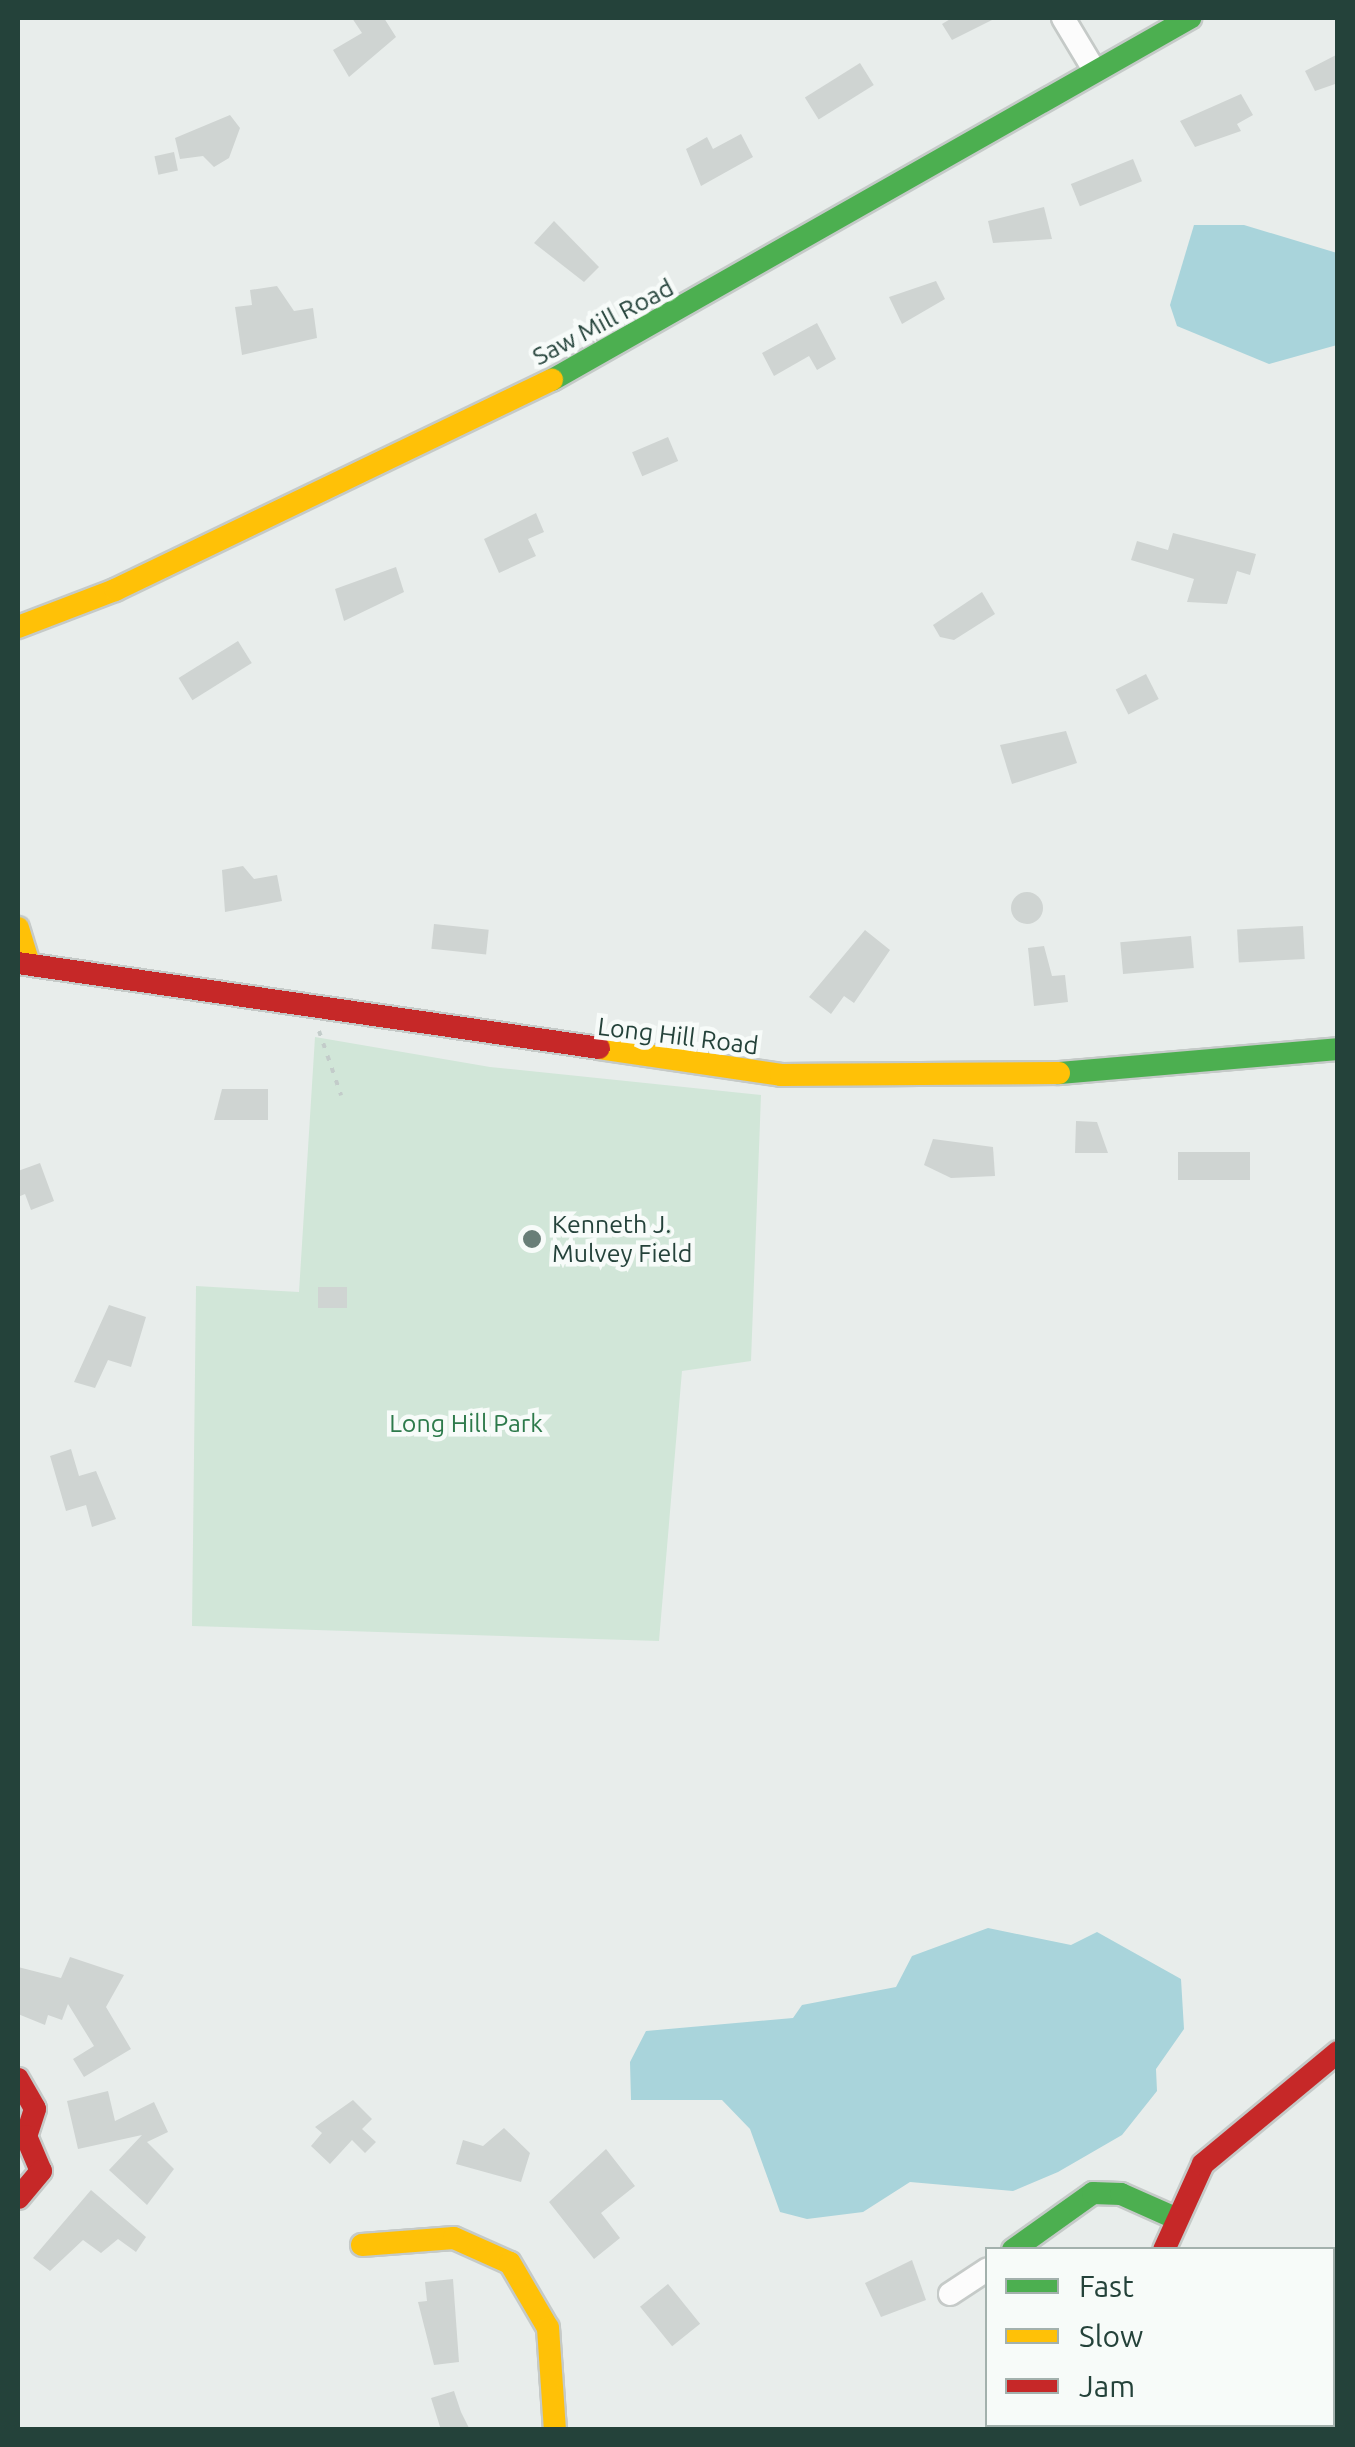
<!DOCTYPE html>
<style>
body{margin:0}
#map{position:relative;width:1355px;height:2447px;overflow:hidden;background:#e8edeb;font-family:Ubuntu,sans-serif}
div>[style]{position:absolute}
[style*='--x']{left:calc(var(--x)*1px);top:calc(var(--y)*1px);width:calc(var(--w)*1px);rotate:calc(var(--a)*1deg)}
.green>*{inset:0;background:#d1e6d8}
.water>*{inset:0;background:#a9d4db}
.building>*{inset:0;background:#cfd4d2;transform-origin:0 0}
.round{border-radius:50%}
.path>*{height:4px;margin-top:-2px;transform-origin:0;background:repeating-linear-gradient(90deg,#c3ccca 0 5px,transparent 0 13px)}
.roads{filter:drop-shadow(2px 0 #c5cac8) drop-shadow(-2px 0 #c5cac8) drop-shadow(0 2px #c5cac8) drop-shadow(0 -2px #c5cac8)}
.street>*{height:22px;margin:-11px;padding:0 11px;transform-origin:11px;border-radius:11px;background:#fcfcfc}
.fast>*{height:22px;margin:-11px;padding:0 11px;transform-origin:11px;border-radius:11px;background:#4caf50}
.slow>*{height:22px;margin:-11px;padding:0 11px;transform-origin:11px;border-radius:11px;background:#ffc107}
.jam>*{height:22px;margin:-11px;padding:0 11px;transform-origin:11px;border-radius:11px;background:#c62828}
.dots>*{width:28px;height:28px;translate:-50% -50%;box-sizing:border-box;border:5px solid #f7fbf9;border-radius:50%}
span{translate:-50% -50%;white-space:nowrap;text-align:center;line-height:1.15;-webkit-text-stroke:9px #f7fbf9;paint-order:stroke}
.street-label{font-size:25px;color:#24423a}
.poi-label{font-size:25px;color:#24423a}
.left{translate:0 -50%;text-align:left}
.park-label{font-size:25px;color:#2d7a4b}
.frame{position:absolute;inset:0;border:20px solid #24423a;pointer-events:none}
.legend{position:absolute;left:985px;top:2247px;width:350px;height:180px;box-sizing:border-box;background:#f7fbf9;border:2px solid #a3b1ad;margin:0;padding:12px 18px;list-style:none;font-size:30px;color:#24423a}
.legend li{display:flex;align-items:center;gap:20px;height:50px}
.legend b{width:50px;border:2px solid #a3b1ad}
</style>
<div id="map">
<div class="green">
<div style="clip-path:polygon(315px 1037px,490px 1067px,761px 1095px,751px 1361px,682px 1371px,659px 1641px,192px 1626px,196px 1286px,299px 1292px)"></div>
</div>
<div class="water">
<div style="clip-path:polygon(1194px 225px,1244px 225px,1337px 253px,1337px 345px,1269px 364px,1177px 326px,1170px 305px)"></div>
<div style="clip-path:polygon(988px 1928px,1071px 1945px,1097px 1932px,1181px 1979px,1184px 2029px,1156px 2069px,1157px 2091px,1122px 2135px,1058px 2172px,1013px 2191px,910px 2182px,863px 2212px,807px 2219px,780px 2212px,750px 2129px,722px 2100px,631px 2100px,630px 2062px,646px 2031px,793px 2018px,802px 2005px,896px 1987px,912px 1956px)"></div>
</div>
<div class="building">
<div style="clip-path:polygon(352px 18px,384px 18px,396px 37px,349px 77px,333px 50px,362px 33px)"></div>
<div style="clip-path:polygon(952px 18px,996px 18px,952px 40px,942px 24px)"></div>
<div style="clip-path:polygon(1338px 54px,1338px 83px,1315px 91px,1305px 71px)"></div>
<div style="left:860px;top:63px;width:26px;height:65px;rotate:58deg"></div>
<div style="clip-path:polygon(1241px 94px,1253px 115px,1237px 124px,1241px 131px,1195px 147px,1180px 121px)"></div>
<div style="clip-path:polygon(230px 115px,240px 128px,229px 158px,214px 167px,203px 156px,180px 159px,175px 138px)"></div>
<div style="clip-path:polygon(741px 134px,753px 157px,701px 186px,686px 149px,707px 137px,713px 149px)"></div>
<div style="left:174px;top:152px;width:19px;height:20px;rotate:78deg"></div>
<div style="left:1133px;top:159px;width:24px;height:67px;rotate:68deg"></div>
<div style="clip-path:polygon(1044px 207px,1052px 239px,993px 243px,988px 221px)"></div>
<div style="clip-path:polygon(554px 221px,599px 267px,584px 282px,534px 243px)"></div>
<div style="clip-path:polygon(936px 281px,945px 299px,902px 324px,889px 297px)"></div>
<div style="clip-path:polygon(277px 286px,294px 311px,313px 308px,317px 338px,242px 355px,235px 307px,252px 305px,250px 290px)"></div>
<div style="clip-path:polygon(817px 323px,836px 359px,817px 370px,809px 356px,774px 376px,762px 353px)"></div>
<div style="left:668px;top:437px;width:26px;height:39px;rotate:67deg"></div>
<div style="clip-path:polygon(536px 513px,544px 532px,528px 539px,536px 556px,499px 573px,484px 539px)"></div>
<div style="clip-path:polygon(1173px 533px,1256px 554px,1250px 575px,1237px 571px,1227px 604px,1187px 602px,1194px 579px,1131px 560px,1137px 541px,1168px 550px)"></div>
<div style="clip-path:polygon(396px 567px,404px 592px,344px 621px,335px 589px)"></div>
<div style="clip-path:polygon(982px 592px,995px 614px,954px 640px,940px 637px,933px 625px)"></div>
<div style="left:238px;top:641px;width:26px;height:70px;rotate:58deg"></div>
<div style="left:1146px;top:674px;width:28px;height:34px;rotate:63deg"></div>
<div style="clip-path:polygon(1066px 731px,1077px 763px,1012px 784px,1000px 745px)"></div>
<div style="clip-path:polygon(243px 866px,254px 879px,277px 875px,282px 901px,225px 912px,222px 870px)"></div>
<div class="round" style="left:1011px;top:892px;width:32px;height:32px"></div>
<div style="left:434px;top:924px;width:55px;height:25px;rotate:6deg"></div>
<div style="left:1303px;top:926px;width:33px;height:66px;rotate:87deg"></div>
<div style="clip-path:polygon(865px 930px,890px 950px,854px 1003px,844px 996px,831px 1014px,809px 997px)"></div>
<div style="left:1191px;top:936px;width:32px;height:71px;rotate:85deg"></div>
<div style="clip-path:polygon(1044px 946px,1052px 976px,1065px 975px,1068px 1002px,1034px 1006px,1028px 948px)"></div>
<div style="clip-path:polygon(222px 1089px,268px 1089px,268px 1120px,214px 1120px)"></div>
<div style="clip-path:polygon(1076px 1121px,1097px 1122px,1108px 1153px,1075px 1153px)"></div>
<div style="clip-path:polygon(933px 1139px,993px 1147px,995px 1176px,951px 1178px,924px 1165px)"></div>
<div style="left:1250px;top:1152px;width:28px;height:72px;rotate:90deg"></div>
<div style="clip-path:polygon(40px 1163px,54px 1201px,31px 1210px,25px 1194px,18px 1197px,18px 1171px)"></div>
<div style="left:318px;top:1287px;width:29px;height:21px"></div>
<div style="clip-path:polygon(109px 1305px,146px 1317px,131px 1367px,108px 1360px,95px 1388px,74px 1382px)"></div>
<div style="clip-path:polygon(71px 1449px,79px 1476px,96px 1471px,116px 1519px,92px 1527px,86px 1505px,66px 1511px,50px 1456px)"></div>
<div style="clip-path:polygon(70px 1957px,124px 1975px,106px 2007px,131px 2049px,84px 2077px,73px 2059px,94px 2046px,68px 2004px,62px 2020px,48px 2015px,45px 2025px,18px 2014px,18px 1967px,61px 1978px)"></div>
<div style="clip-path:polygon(108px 2091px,115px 2121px,154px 2102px,168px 2132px,147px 2142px,174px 2169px,147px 2205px,109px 2170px,142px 2135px,78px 2149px,67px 2101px)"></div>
<div style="clip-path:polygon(353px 2100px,372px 2119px,362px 2129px,376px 2142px,365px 2153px,352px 2140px,330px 2164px,311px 2146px,322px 2133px,315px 2127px)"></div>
<div style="clip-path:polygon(504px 2128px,530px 2153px,521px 2182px,456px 2164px,463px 2140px,483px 2146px)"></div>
<div style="clip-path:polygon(606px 2149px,635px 2186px,601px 2213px,620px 2238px,594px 2259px,549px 2202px)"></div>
<div style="clip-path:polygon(91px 2190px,146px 2237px,136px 2252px,118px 2239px,101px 2253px,83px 2240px,50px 2271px,33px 2258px)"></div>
<div style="clip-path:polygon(912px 2260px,926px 2300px,881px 2317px,865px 2283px)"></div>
<div style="clip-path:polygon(453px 2279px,459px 2362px,434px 2365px,418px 2302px,427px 2301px,425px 2282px)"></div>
<div style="left:668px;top:2284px;width:51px;height:36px;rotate:51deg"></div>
<div style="clip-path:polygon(454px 2391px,461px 2412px,470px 2430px,441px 2430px,431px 2398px)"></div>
</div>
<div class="path">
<div style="--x:319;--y:1031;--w:68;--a:71"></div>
</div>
<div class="roads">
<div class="street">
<div style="--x:1063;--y:18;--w:58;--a:59"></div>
<div style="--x:950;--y:2294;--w:45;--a:-33.3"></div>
</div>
<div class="fast">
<div style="--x:552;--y:380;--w:734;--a:-29.57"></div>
<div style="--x:1059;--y:1073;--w:280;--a:-4.9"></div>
<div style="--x:1013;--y:2250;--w:98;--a:-35.5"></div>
<div style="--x:1093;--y:2193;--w:28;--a:2"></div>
<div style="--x:1121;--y:2194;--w:57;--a:23.9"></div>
<div style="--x:1164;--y:2424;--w:6;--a:90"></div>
</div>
<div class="slow">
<div style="--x:18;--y:627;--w:104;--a:-20.9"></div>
<div style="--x:115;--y:590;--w:485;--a:-25.7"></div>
<div style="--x:18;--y:928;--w:37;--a:73"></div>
<div style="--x:599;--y:1048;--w:184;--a:8.4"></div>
<div style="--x:781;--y:1075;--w:278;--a:-0.4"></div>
<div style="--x:362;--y:2245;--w:92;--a:-4.4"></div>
<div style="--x:454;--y:2238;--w:61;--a:24.1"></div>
<div style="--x:510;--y:2263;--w:75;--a:59.7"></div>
<div style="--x:548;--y:2328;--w:102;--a:86.1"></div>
</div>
<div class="jam">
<div style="--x:18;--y:963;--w:587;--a:8.32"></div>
<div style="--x:18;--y:2079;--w:34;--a:60"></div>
<div style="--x:35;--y:2109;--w:28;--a:108"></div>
<div style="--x:26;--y:2136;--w:38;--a:67"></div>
<div style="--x:41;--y:2171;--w:35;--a:130"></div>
<div style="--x:1164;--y:2250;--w:94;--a:-65.6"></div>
<div style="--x:1203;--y:2164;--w:175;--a:-39.7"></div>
</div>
</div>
<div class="dots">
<div style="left:532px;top:1239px;background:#697e78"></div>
</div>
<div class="street-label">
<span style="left:603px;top:322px;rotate:-28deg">Saw Mill Road</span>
<span style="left:678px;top:1036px;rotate:7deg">Long Hill Road</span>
</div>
<div class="poi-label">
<span class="left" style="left:552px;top:1239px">Kenneth J.<br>Mulvey Field</span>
</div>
<div class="park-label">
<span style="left:466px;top:1423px">Long Hill Park</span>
</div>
<div class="frame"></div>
<ul class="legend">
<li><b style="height:12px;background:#4caf50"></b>Fast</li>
<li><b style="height:12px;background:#ffc107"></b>Slow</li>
<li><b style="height:12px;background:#c62828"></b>Jam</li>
</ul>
</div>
